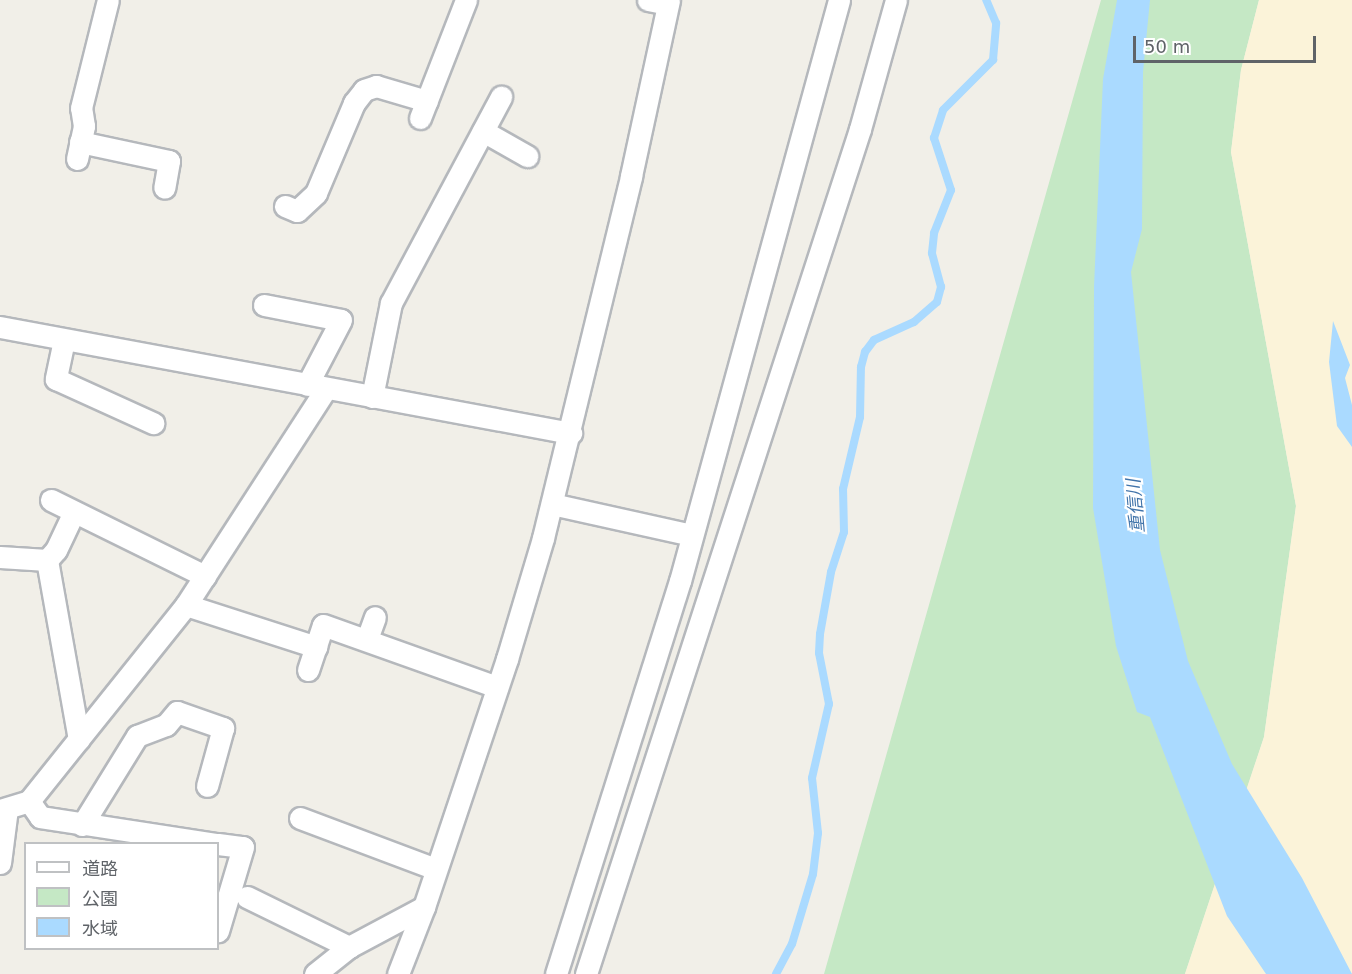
<!DOCTYPE html>
<meta charset="utf-8">
<style>
body{margin:0}
#map{position:relative;width:1352px;height:974px;overflow:hidden;background:#f1efe8;font-family:"DejaVu Sans","Noto Sans JP",sans-serif}
div>[style]{position:absolute}
[style*='--x']{left:calc(var(--x)*1px);top:calc(var(--y)*1px);width:calc(var(--w)*1px);rotate:calc(var(--a)*1deg)}
.green>*{inset:0;background:#c5e8c5}
.sand>*{inset:0;background:#fbf3d9}
.water>*{inset:0;background:#aadaff}
.stream>*{height:8px;margin:-4px;padding:0 4px;transform-origin:4px;border-radius:4px;background:#aadaff}
.roads{filter:drop-shadow(2px 0 #b5b8bc) drop-shadow(-2px 0 #b5b8bc) drop-shadow(0 2px #b5b8bc) drop-shadow(0 -2px #b5b8bc)}
.minor>*{height:21px;margin:-10.5px;padding:0 10.5px;transform-origin:10.5px;border-radius:10.5px;background:#fff}
span{translate:-50% -50%;white-space:nowrap;text-align:center;line-height:1.15;-webkit-text-stroke:4.5px #fff;paint-order:stroke}
.water-label{font-size:18px;color:#4174aa;font-style:italic}
.legend{position:absolute;left:24px;top:842px;width:195px;height:108px;box-sizing:border-box;background:#fff;border:2px solid #bfc1c3;margin:0;padding:8px 10px;list-style:none;font-size:18px;color:#5f6368}
.legend li{display:flex;align-items:center;gap:12px;height:30px}
.legend b{width:30px;border:2px solid #bfc1c3}
.scale{position:absolute;left:1133px;top:36px;width:183px;height:27px;box-sizing:border-box;border:3px solid #5f6368;border-top:0;padding-left:8px;font-size:18px;line-height:21px;white-space:nowrap;color:#5f6368;-webkit-text-stroke:4px #fff;paint-order:stroke}
</style>
<div id="map">
<div class="green">
<div style="clip-path:polygon(1101px 0,1259px 0,1241px 70px,1231px 152px,1296px 506px,1264px 737px,1185px 974px,824px 974px)"></div>
</div>
<div class="sand">
<div style="clip-path:polygon(1259px 0,1352px 0,1352px 974px,1185px 974px,1264px 737px,1296px 506px,1231px 152px,1241px 70px)"></div>
</div>
<div class="water">
<div style="clip-path:polygon(1117px 0,1150px 0,1143px 72px,1142px 229px,1131px 272px,1160px 550px,1188px 661px,1232px 764px,1302px 878px,1352px 974px,1266px 974px,1227px 916px,1150px 717px,1137px 712px,1116px 646px,1093px 508px,1094px 287px,1103px 79px)"></div>
<div style="clip-path:polygon(1333px 321px,1350px 365px,1345px 378px,1352px 405px,1352px 447px,1337px 426px,1329px 362px)"></div>
</div>
<div class="stream">
<div style="--x:776;--y:974;--w:34;--a:-62"></div>
<div style="--x:792;--y:944;--w:73;--a:-73.3"></div>
<div style="--x:813;--y:874;--w:41;--a:-83"></div>
<div style="--x:818;--y:833;--w:55;--a:-96.2"></div>
<div style="--x:812;--y:778;--w:76;--a:-77.1"></div>
<div style="--x:829;--y:704;--w:52;--a:-101.1"></div>
<div style="--x:819;--y:653;--w:19;--a:-87"></div>
<div style="--x:820;--y:634;--w:63;--a:-79.9"></div>
<div style="--x:831;--y:572;--w:42;--a:-72"></div>
<div style="--x:844;--y:532;--w:43;--a:-91.3"></div>
<div style="--x:843;--y:489;--w:74;--a:-76.7"></div>
<div style="--x:860;--y:417;--w:50;--a:-88.9"></div>
<div style="--x:861;--y:367;--w:16;--a:-75"></div>
<div style="--x:865;--y:352;--w:15;--a:-53"></div>
<div style="--x:874;--y:340;--w:44;--a:-24.2"></div>
<div style="--x:914;--y:322;--w:30;--a:-41"></div>
<div style="--x:937;--y:302;--w:16;--a:-75"></div>
<div style="--x:941;--y:287;--w:35;--a:-105"></div>
<div style="--x:932;--y:253;--w:20;--a:-84"></div>
<div style="--x:934;--y:233;--w:46;--a:-68.4"></div>
<div style="--x:951;--y:190;--w:55;--a:-108.1"></div>
<div style="--x:934;--y:138;--w:29;--a:-72"></div>
<div style="--x:943;--y:110;--w:71;--a:-45"></div>
<div style="--x:993;--y:60;--w:37;--a:-85"></div>
<div style="--x:996;--y:23;--w:25;--a:-113"></div>
</div>
<div class="roads">
<div class="minor">
<div style="--x:648;--y:0;--w:20;--a:11"></div>
<div style="--x:420;--y:118;--w:127;--a:-68.7"></div>
<div style="--x:483;--y:131;--w:51;--a:29.6"></div>
<div style="--x:80;--y:142;--w:91;--a:12.1"></div>
<div style="--x:169;--y:161;--w:27;--a:100"></div>
<div style="--x:77;--y:159;--w:34;--a:-78"></div>
<div style="--x:84;--y:126;--w:18;--a:-99"></div>
<div style="--x:81;--y:108;--w:111;--a:-76"></div>
<div style="--x:285;--y:206;--w:13;--a:23"></div>
<div style="--x:297;--y:211;--w:26;--a:-43"></div>
<div style="--x:316;--y:193;--w:98;--a:-67.1"></div>
<div style="--x:354;--y:103;--w:16;--a:-52"></div>
<div style="--x:364;--y:90;--w:13;--a:-18"></div>
<div style="--x:376;--y:86;--w:53;--a:16.4"></div>
<div style="--x:264;--y:305;--w:78;--a:11"></div>
<div style="--x:341;--y:320;--w:73;--a:117.6"></div>
<div style="--x:0;--y:327;--w:581;--a:10.52"></div>
<div style="--x:64;--y:340;--w:40;--a:102"></div>
<div style="--x:56;--y:379;--w:107;--a:24.4"></div>
<div style="--x:372;--y:397;--w:96;--a:-78.6"></div>
<div style="--x:391;--y:303;--w:234;--a:-61.9"></div>
<div style="--x:51;--y:500;--w:172;--a:26.3"></div>
<div style="--x:552;--y:504;--w:143;--a:12.5"></div>
<div style="--x:0;--y:557;--w:47;--a:3.7"></div>
<div style="--x:47;--y:560;--w:182;--a:79.9"></div>
<div style="--x:47;--y:560;--w:13;--a:-48"></div>
<div style="--x:56;--y:550;--w:42;--a:-64.7"></div>
<div style="--x:186;--y:605;--w:137;--a:17.9"></div>
<div style="--x:367;--y:639;--w:23;--a:-70"></div>
<div style="--x:308;--y:670;--w:47;--a:-71.6"></div>
<div style="--x:323;--y:625;--w:185;--a:19.6"></div>
<div style="--x:29;--y:801;--w:19;--a:55"></div>
<div style="--x:40;--y:817;--w:179;--a:8.7"></div>
<div style="--x:0;--y:810;--w:30;--a:-17"></div>
<div style="--x:29;--y:801;--w:251;--a:-51.3"></div>
<div style="--x:186;--y:605;--w:257;--a:-57.1"></div>
<div style="--x:300;--y:818;--w:145;--a:20.6"></div>
<div style="--x:82;--y:825;--w:105;--a:-58.3"></div>
<div style="--x:137;--y:736;--w:31;--a:-21"></div>
<div style="--x:166;--y:725;--w:17;--a:-50"></div>
<div style="--x:177;--y:712;--w:49;--a:19.2"></div>
<div style="--x:223;--y:728;--w:60;--a:105.4"></div>
<div style="--x:218;--y:844;--w:25;--a:7"></div>
<div style="--x:243;--y:847;--w:88;--a:106.6"></div>
<div style="--x:0;--y:863;--w:55;--a:-82.7"></div>
<div style="--x:247;--y:897;--w:114;--a:26.1"></div>
<div style="--x:315;--y:974;--w:43;--a:-38.5"></div>
<div style="--x:349;--y:947;--w:85;--a:-28.1"></div>
<div style="--x:424;--y:907;--w:262;--a:-71.5"></div>
<div style="--x:507;--y:659;--w:126;--a:-73.4"></div>
<div style="--x:543;--y:538;--w:373;--a:-76.3"></div>
<div style="--x:631;--y:176;--w:180;--a:-77.8"></div>
<div style="--x:398;--y:974;--w:72;--a:-68.8"></div>
<div style="--x:556;--y:974;--w:412;--a:-72.5"></div>
<div style="--x:680;--y:581;--w:602;--a:-74.69"></div>
<div style="--x:586;--y:974;--w:888;--a:-72.03"></div>
<div style="--x:860;--y:129;--w:134;--a:-74.4"></div>
</div>
</div>
<div class="water-label">
<span style="left:1136px;top:506px;rotate:-95deg">重信川</span>
</div>
<ul class="legend">
<li><b style="height:8px;background:#fff"></b>道路</li>
<li><b style="height:16px;background:#c5e8c5"></b>公園</li>
<li><b style="height:16px;background:#aadaff"></b>水域</li>
</ul>
<div class="scale">50 m</div>
</div>
